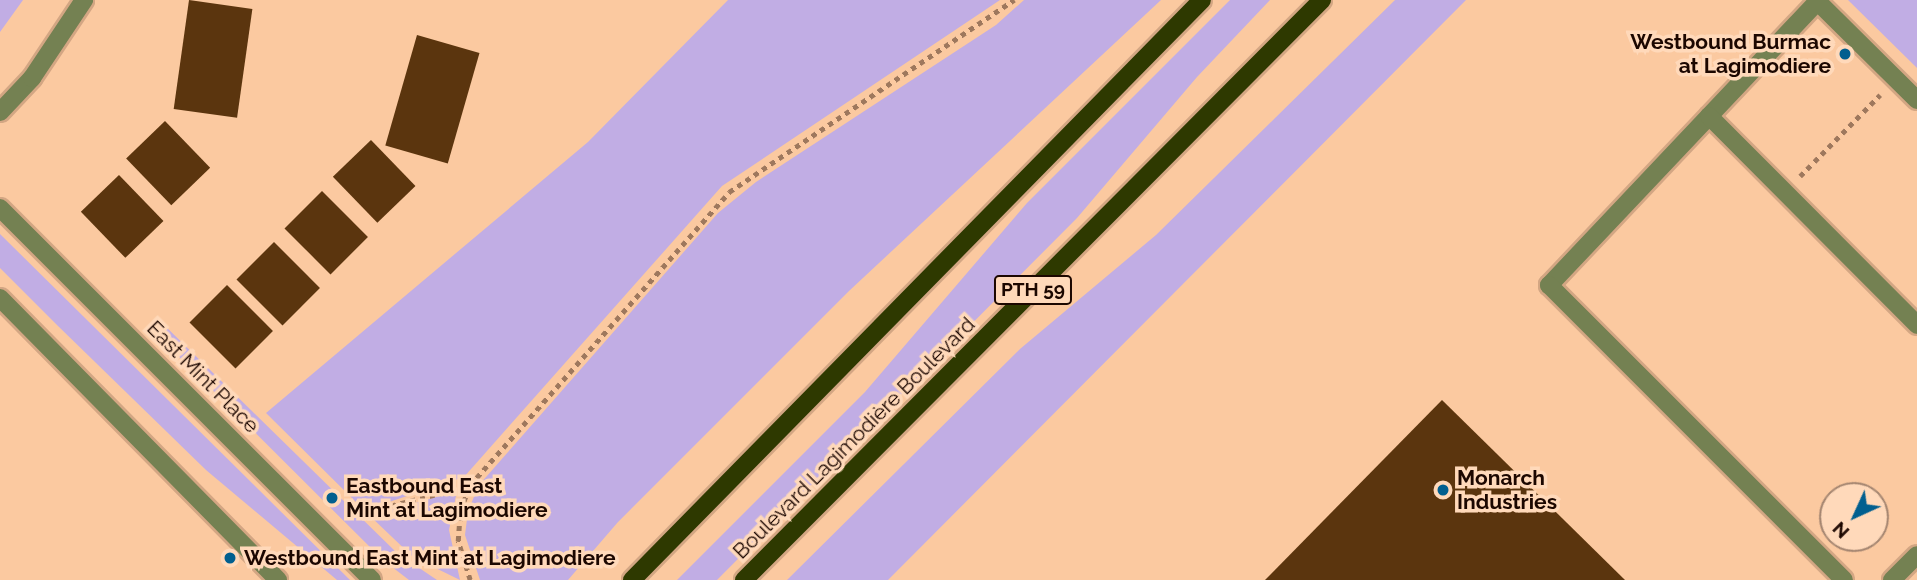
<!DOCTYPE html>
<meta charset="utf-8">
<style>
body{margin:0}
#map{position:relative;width:1917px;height:580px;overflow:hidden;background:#fbc9a0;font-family:Raleway,sans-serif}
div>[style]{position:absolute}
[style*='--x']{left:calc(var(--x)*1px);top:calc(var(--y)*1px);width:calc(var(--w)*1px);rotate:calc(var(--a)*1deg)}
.green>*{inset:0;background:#c1ade4}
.building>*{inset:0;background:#5b350e;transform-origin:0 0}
.path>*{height:4.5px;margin-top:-2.25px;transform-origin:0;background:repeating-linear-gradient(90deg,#9e785d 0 5px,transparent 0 10px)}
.roads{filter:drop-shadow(2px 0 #d3a683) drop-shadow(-2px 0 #d3a683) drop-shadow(0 2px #d3a683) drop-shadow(0 -2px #d3a683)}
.lane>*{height:18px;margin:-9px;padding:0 9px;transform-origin:9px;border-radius:9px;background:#748152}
.street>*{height:18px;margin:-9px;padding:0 9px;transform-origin:9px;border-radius:9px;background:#748152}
.primary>*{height:18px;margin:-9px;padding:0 9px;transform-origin:9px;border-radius:9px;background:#2e3900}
.dots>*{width:19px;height:19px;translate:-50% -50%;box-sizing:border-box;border:4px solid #ffd9ba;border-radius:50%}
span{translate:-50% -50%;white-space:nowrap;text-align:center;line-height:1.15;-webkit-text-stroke:7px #ffd9ba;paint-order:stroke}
.shield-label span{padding:2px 5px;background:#ffd9ba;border:2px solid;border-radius:5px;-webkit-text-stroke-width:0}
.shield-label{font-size:19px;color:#1c0700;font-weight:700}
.poi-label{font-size:21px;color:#1c0700;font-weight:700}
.right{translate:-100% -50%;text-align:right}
.left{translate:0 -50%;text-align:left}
.street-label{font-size:21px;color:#1c0700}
.north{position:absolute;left:1819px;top:482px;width:70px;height:70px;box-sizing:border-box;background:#ffd9ba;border:2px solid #a48570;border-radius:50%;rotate:225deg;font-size:19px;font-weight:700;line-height:28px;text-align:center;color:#1c0700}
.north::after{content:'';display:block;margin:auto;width:24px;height:32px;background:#015f8f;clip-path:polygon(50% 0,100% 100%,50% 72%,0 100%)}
</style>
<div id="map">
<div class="green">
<div style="clip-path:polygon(0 0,23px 0,0 32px)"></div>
<div style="clip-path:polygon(728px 0,1000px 0,722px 186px,464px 477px,380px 505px,358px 504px,266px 413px,588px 142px)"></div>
<div style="clip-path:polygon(1024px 0,1161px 0,849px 291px,618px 522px,568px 580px,480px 580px,465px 535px,468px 511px,479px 485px,718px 213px,756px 182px,996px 25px)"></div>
<div style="clip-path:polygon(1230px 0,1270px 0,1197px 77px,1077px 218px,717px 580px,677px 580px,865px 392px,1027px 203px)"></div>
<div style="clip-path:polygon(1395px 0,1466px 0,888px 580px,787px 580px,1020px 349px,1156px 235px)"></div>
<div style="clip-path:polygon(1848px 0,1917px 0,1917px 68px)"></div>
<div style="clip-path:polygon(0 234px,350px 580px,337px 580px,206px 470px,57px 325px,0 268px)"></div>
<div style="clip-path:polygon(161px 322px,397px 553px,437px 580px,409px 580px,383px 560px,176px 354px,160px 333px)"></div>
<div style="clip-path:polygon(457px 491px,449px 530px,460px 580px,413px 557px,370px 516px)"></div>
</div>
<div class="building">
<div style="left:189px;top:0;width:64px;height:110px;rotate:8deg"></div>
<div style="left:417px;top:35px;width:65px;height:115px;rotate:16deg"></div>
<div style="left:165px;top:121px;width:65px;height:54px;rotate:46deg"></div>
<div style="left:371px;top:140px;width:64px;height:53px;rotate:46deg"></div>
<div style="left:119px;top:175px;width:64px;height:53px;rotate:46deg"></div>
<div style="left:322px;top:191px;width:65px;height:53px;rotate:45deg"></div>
<div style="left:274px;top:242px;width:65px;height:53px;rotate:45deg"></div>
<div style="left:227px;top:285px;width:65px;height:53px;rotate:45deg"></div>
<div style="clip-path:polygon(1442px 400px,1625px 580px,1265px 580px)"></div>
</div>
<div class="path">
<div style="--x:1800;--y:176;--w:114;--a:-45.4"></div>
<div style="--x:362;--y:513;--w:110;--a:-14.2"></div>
<div style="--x:470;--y:580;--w:41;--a:-107.1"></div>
<div style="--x:458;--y:541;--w:30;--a:-86"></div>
<div style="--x:460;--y:511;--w:28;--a:-69"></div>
<div style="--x:470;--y:485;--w:391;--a:-48.5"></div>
<div style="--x:729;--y:192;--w:344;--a:-34"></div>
</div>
<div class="roads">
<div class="lane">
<div style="--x:1817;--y:2;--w:390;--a:133.4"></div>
<div style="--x:1549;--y:285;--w:417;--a:45"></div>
<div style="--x:1709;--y:116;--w:295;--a:45.1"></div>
<div style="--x:1892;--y:580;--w:35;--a:-45"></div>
</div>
<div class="street">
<div style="--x:1816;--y:0;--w:142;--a:44.7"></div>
<div style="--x:0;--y:112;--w:47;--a:-46.7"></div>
<div style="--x:32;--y:78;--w:94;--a:-56.3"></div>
<div style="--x:0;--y:208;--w:526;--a:45"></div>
<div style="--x:0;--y:298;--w:396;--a:45.4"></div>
</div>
<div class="primary">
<div style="--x:632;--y:580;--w:813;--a:-45.5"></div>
<div style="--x:744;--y:580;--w:819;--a:-45.1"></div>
</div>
</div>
<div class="dots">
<div style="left:1845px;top:54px;background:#015f8f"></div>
<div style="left:1443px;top:490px;background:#015f8f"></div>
<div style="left:332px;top:498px;background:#015f8f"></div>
<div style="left:230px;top:558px;background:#015f8f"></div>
</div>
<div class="shield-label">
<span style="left:1033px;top:290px">PTH 59</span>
</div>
<div class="poi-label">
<span class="right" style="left:1831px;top:54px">Westbound Burmac<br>at Lagimodiere</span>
<span class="left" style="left:1457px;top:490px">Monarch<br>Industries</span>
<span class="left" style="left:346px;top:498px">Eastbound East<br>Mint at Lagimodiere</span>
<span class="left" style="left:244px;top:558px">Westbound East Mint at Lagimodiere</span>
</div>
<div class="street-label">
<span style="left:203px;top:377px;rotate:45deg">East Mint Place</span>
<span style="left:854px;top:438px;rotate:-45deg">Boulevard Lagimodière Boulevard</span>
</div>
<div class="north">N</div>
</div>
